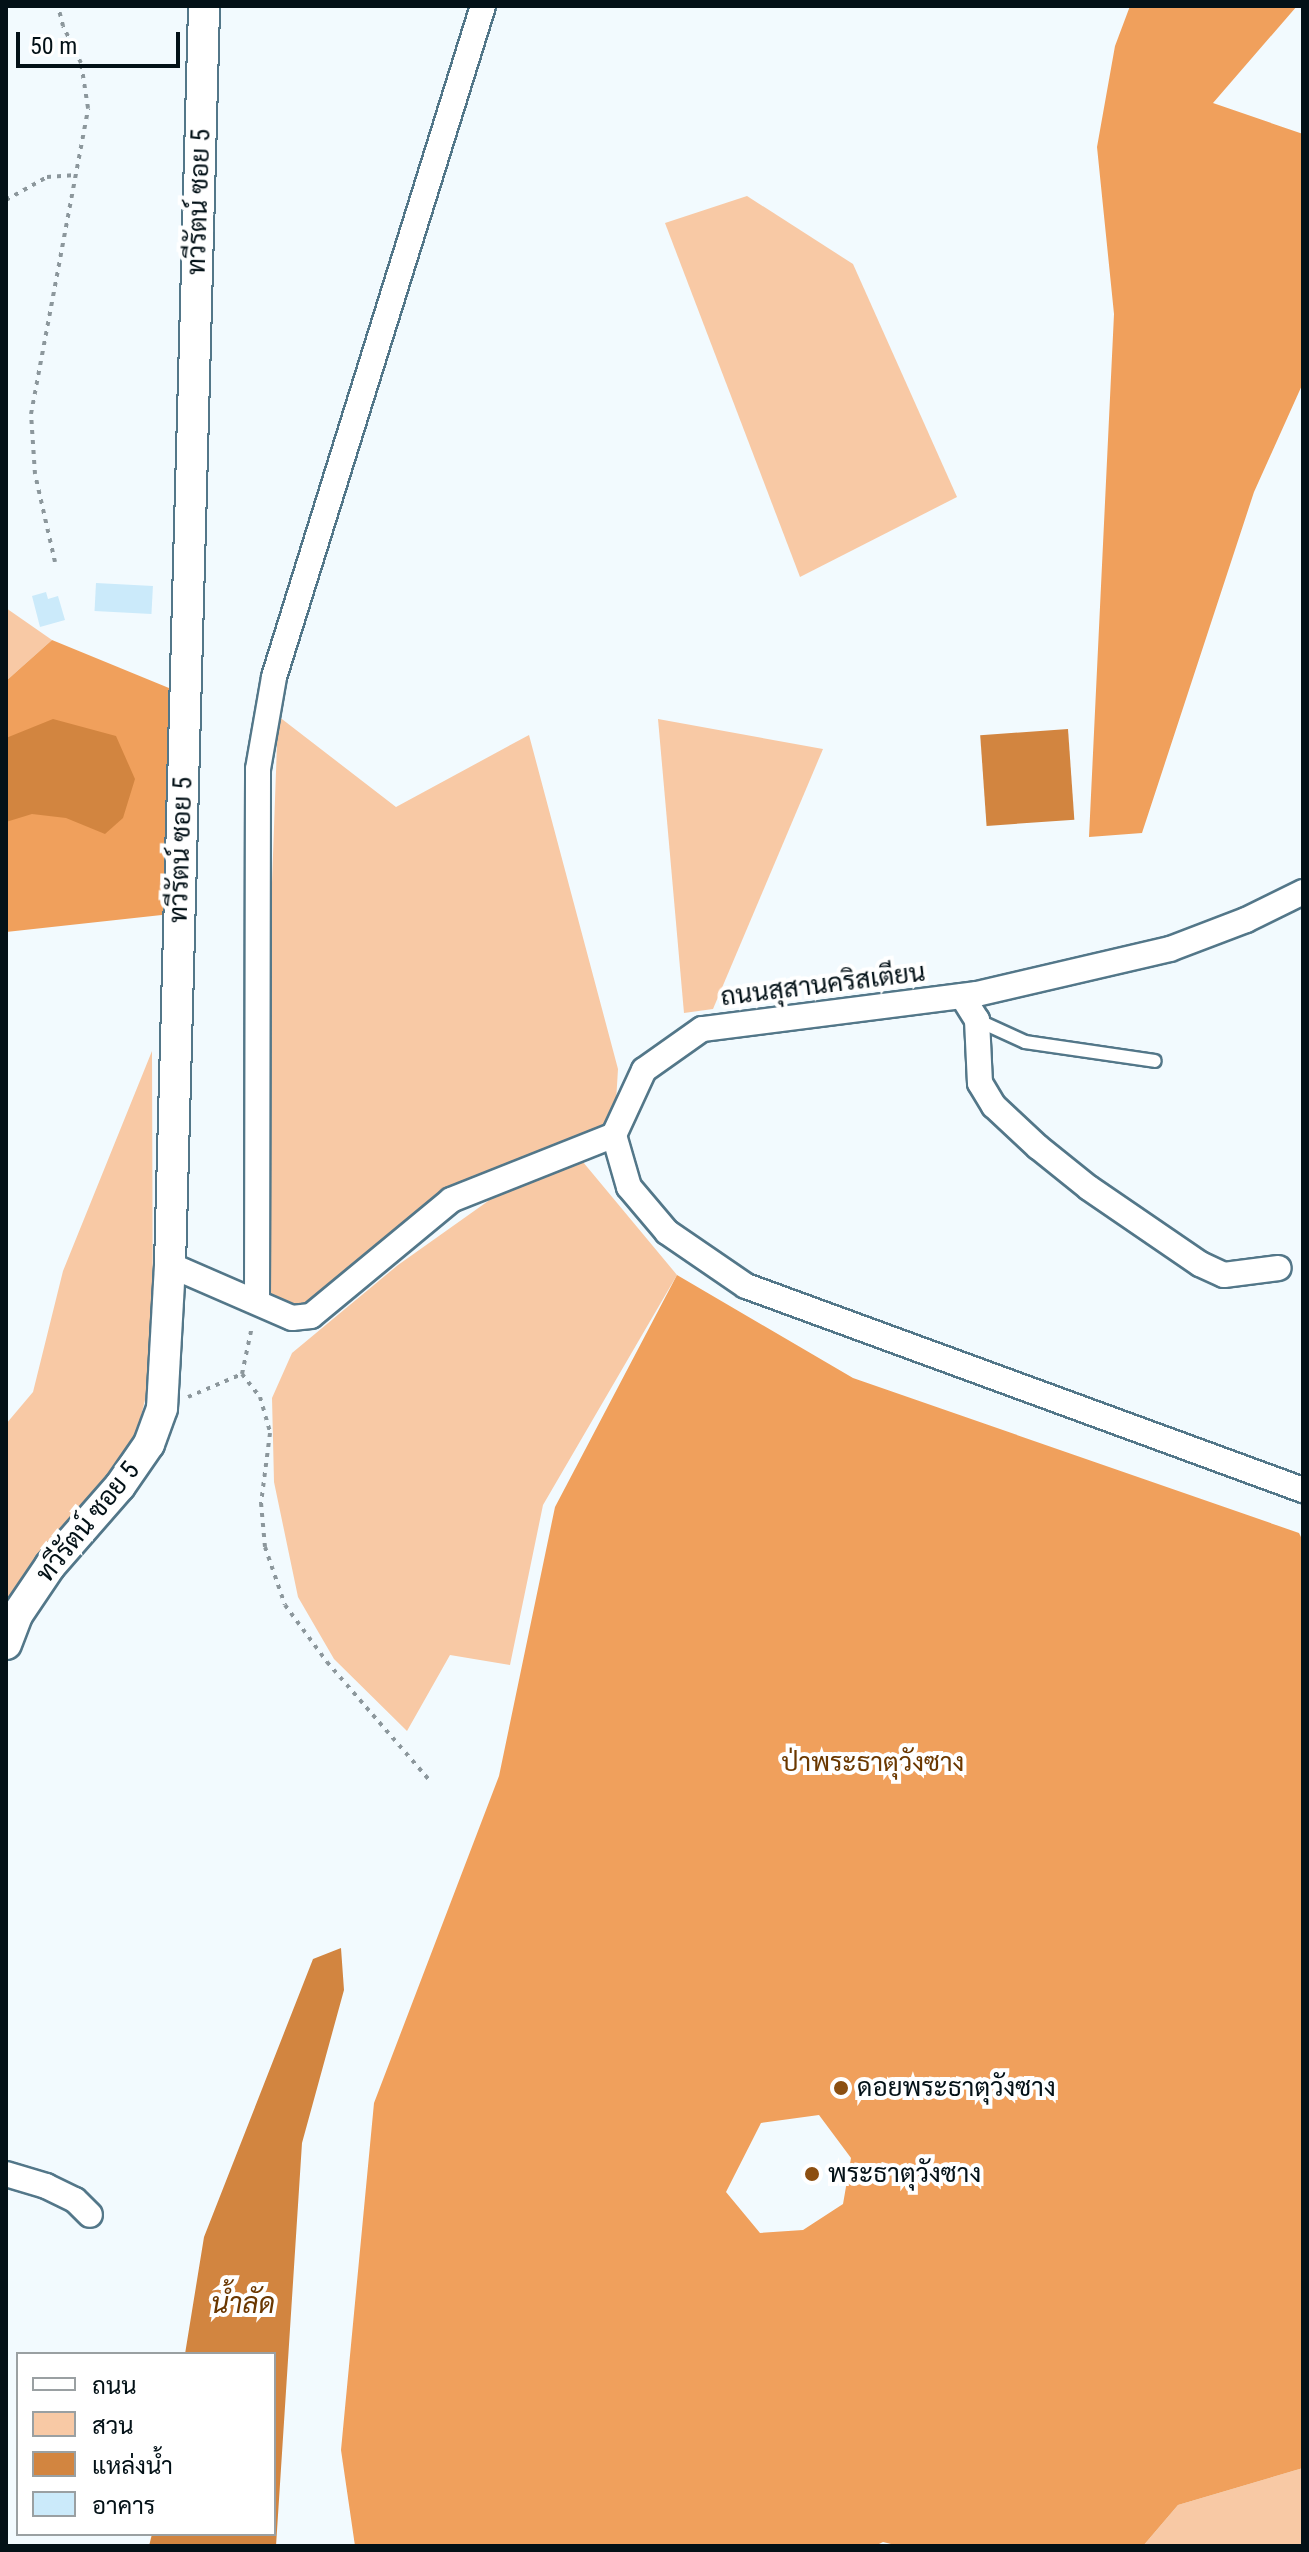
<!DOCTYPE html>
<meta charset="utf-8">
<style>
body{margin:0}
#map{position:relative;width:1309px;height:2552px;overflow:hidden;background:#f2fafe;font-family:"Roboto Condensed",Sarabun,sans-serif}
div>[style]{position:absolute}
[style*='--x']{left:calc(var(--x)*1px);top:calc(var(--y)*1px);width:calc(var(--w)*1px);rotate:calc(var(--a)*1deg)}
.green>*{inset:0;background:#f8c9a5}
.forest>*{inset:0;background:#f0a05c}
.water>*{inset:0;background:#d28540;transform-origin:0 0}
.building>*{inset:0;background:#cbeafa;transform-origin:0 0}
.path>*{height:4px;margin-top:-2px;transform-origin:0;background:repeating-linear-gradient(90deg,#8c979c 0 4px,transparent 0 10px)}
.roads{filter:drop-shadow(2px 0 #537789) drop-shadow(-2px 0 #537789) drop-shadow(0 2px #537789) drop-shadow(0 -2px #537789)}
.service>*{height:12px;margin:-6px;padding:0 6px;transform-origin:6px;border-radius:6px;background:#fff}
.minor>*{height:24px;margin:-12px;padding:0 12px;transform-origin:12px;border-radius:12px;background:#fff}
.tertiary>*{height:30px;margin:-15px;padding:0 15px;transform-origin:15px;border-radius:15px;background:#fff}
.dots>*{width:22px;height:22px;translate:-50% -50%;box-sizing:border-box;border:4px solid #fff;border-radius:50%}
span{translate:-50% -50%;white-space:nowrap;text-align:center;line-height:1.15;-webkit-text-stroke:8px #fff;paint-order:stroke}
.street-label{font-size:26px;color:#031117}
.park-label{font-size:26px;color:#6b3800}
.poi-label{font-size:26px;color:#031117}
.left{translate:0 -50%;text-align:left}
.water-label{font-size:28px;color:#6a3700;font-style:italic}
.frame{position:absolute;inset:0;border:8px solid #031117;pointer-events:none}
.legend{position:absolute;left:16px;top:2352px;width:260px;height:184px;box-sizing:border-box;background:#fff;border:2px solid #9aa0a2;margin:0;padding:10px 14px;list-style:none;font-size:24px;color:#031117}
.legend li{display:flex;align-items:center;gap:16px;height:40px}
.legend b{width:40px;border:2px solid #9aa0a2}
.scale{position:absolute;left:16px;top:32px;width:164px;height:36px;box-sizing:border-box;border:4px solid #031117;border-top:0;padding-left:10px;font-size:24px;line-height:28px;white-space:nowrap;color:#031117;-webkit-text-stroke:6px #fff;paint-order:stroke}
</style>
<div id="map">
<div class="green">
<div style="clip-path:polygon(747px 196px,853px 264px,957px 497px,800px 577px,665px 223px)"></div>
<div style="clip-path:polygon(6px 608px,52px 640px,6px 681px)"></div>
<div style="clip-path:polygon(278px 716px,396px 807px,529px 735px,618px 1069px,614px 1135px,451px 1200px,311px 1316px,257px 1300px)"></div>
<div style="clip-path:polygon(658px 719px,823px 749px,713px 1009px,684px 1013px)"></div>
<div style="clip-path:polygon(152px 1051px,153px 1368px,133px 1448px,6px 1608px,6px 1424px,33px 1392px,63px 1271px)"></div>
<div style="clip-path:polygon(583px 1162px,677px 1275px,543px 1505px,510px 1665px,450px 1655px,407px 1731px,334px 1659px,298px 1597px,274px 1482px,272px 1398px,292px 1353px,398px 1265px,491px 1199px)"></div>
<div style="clip-path:polygon(1303px 2468px,1303px 2546px,1143px 2546px,1178px 2505px)"></div>
</div>
<div class="forest">
<div style="clip-path:polygon(1130px 6px,1297px 6px,1213px 103px,1303px 134px,1303px 383px,1254px 492px,1142px 833px,1089px 837px,1114px 314px,1097px 147px,1115px 46px)"></div>
<div style="clip-path:polygon(52px 640px,186px 695px,180px 913px,6px 932px,6px 681px)"></div>
<div style="clip-path:polygon(evenodd,677px 1275px,853px 1378px,1299px 1533px,1303px 1541px,1303px 2468px,1178px 2505px,1143px 2546px,899px 2546px,883px 2542px,875px 2546px,355px 2546px,341px 2450px,374px 2103px,499px 1776px,555px 1507px,677px 1275px,819px 2115px,851px 2158px,843px 2204px,803px 2230px,760px 2233px,726px 2192px,761px 2123px,819px 2115px)"></div>
</div>
<div class="water">
<div style="clip-path:polygon(53px 719px,116px 736px,135px 779px,123px 818px,105px 834px,66px 818px,32px 814px,6px 822px,6px 738px)"></div>
<div style="left:1068px;top:729px;width:91px;height:88px;rotate:86deg"></div>
<div style="clip-path:polygon(341px 1948px,344px 1990px,302px 2143px,276px 2546px,149px 2546px,152px 2534px,274px 2534px,274px 2354px,185px 2354px,204px 2237px,313px 1959px)"></div>
</div>
<div class="building">
<div style="left:96px;top:583px;width:57px;height:28px;rotate:3deg"></div>
<div style="clip-path:polygon(46px 592px,48px 599px,58px 596px,65px 620px,40px 627px,32px 596px)"></div>
</div>
<div class="path">
<div style="--x:6;--y:200;--w:47;--a:-29.3"></div>
<div style="--x:47;--y:177;--w:29;--a:-4"></div>
<div style="--x:55;--y:562;--w:90;--a:-102.8"></div>
<div style="--x:35;--y:474;--w:60;--a:-93.8"></div>
<div style="--x:31;--y:414;--w:311;--a:-79.4"></div>
<div style="--x:88;--y:108;--w:46;--a:-98.8"></div>
<div style="--x:81;--y:63;--w:41;--a:-115.9"></div>
<div style="--x:63;--y:26;--w:21;--a:-104"></div>
<div style="--x:242;--y:1374;--w:29;--a:52"></div>
<div style="--x:260;--y:1397;--w:37;--a:74"></div>
<div style="--x:270;--y:1433;--w:71;--a:97.3"></div>
<div style="--x:261;--y:1503;--w:44;--a:84.8"></div>
<div style="--x:265;--y:1547;--w:61;--a:71"></div>
<div style="--x:285;--y:1605;--w:71;--a:53.6"></div>
<div style="--x:327;--y:1662;--w:157;--a:49.1"></div>
<div style="--x:188;--y:1397;--w:59;--a:-23.1"></div>
<div style="--x:242;--y:1374;--w:49;--a:-78.2"></div>
</div>
<div class="roads">
<div class="service">
<div style="--x:977;--y:1020;--w:53;--a:24.6"></div>
<div style="--x:1025;--y:1042;--w:131;--a:8.3"></div>
</div>
<div class="minor">
<div style="--x:1303;--y:892;--w:64;--a:153.8"></div>
<div style="--x:1246;--y:920;--w:81;--a:159.1"></div>
<div style="--x:1170;--y:949;--w:198;--a:166.9"></div>
<div style="--x:977;--y:994;--w:277;--a:172.7"></div>
<div style="--x:702;--y:1029;--w:71;--a:144.7"></div>
<div style="--x:644;--y:1070;--w:72;--a:114.8"></div>
<div style="--x:614;--y:1135;--w:54;--a:73.9"></div>
<div style="--x:629;--y:1187;--w:59;--a:49.8"></div>
<div style="--x:667;--y:1232;--w:96;--a:34.4"></div>
<div style="--x:746;--y:1286;--w:593;--a:20.12"></div>
<div style="--x:962;--y:996;--w:28;--a:58"></div>
<div style="--x:977;--y:1020;--w:63;--a:87.3"></div>
<div style="--x:980;--y:1083;--w:27;--a:59"></div>
<div style="--x:994;--y:1106;--w:60;--a:43"></div>
<div style="--x:1038;--y:1147;--w:65;--a:38.8"></div>
<div style="--x:1089;--y:1188;--w:135;--a:34.4"></div>
<div style="--x:1200;--y:1264;--w:26;--a:25"></div>
<div style="--x:1224;--y:1275;--w:55;--a:-7.3"></div>
<div style="--x:170;--y:1265;--w:133;--a:23.5"></div>
<div style="--x:292;--y:1318;--w:19;--a:-6"></div>
<div style="--x:311;--y:1316;--w:182;--a:-39.6"></div>
<div style="--x:451;--y:1200;--w:175;--a:-21.7"></div>
<div style="--x:257;--y:1300;--w:531;--a:-89.89"></div>
<div style="--x:258;--y:769;--w:93;--a:-80.1"></div>
<div style="--x:274;--y:677;--w:703;--a:-72.7"></div>
<div style="--x:6;--y:2174;--w:42;--a:16.7"></div>
<div style="--x:46;--y:2186;--w:32;--a:26"></div>
<div style="--x:75;--y:2200;--w:21;--a:45"></div>
</div>
<div class="tertiary">
<div style="--x:6;--y:1644;--w:31;--a:-69"></div>
<div style="--x:17;--y:1615;--w:59;--a:-56"></div>
<div style="--x:50;--y:1566;--w:106;--a:-48.8"></div>
<div style="--x:120;--y:1486;--w:51;--a:-55.4"></div>
<div style="--x:149;--y:1444;--w:38;--a:-70"></div>
<div style="--x:162;--y:1408;--w:143;--a:-86.8"></div>
<div style="--x:170;--y:1265;--w:1259;--a:-88.45"></div>
</div>
</div>
<div class="dots">
<div style="left:841px;top:2088px;background:#8c4f11"></div>
<div style="left:812px;top:2174px;background:#8c4f11"></div>
</div>
<div class="street-label">
<span style="left:199px;top:202px;rotate:-88deg">ทวีรัตน์ ซอย 5</span>
<span style="left:181px;top:850px;rotate:-88deg">ทวีรัตน์ ซอย 5</span>
<span style="left:823px;top:985px;rotate:-7deg">ถนนสุสานคริสเตียน</span>
<span style="left:88px;top:1522px;rotate:-51deg">ทวีรัตน์ ซอย 5</span>
</div>
<div class="park-label">
<span style="left:873px;top:1763px">ป่าพระธาตุวังซาง</span>
</div>
<div class="poi-label">
<span class="left" style="left:857px;top:2088px">ดอยพระธาตุวังซาง</span>
<span class="left" style="left:828px;top:2174px">พระธาตุวังซาง</span>
</div>
<div class="water-label">
<span style="left:243px;top:2304px">น้ำลัด</span>
</div>
<div class="frame"></div>
<ul class="legend">
<li><b style="height:10px;background:#fff"></b>ถนน</li>
<li><b style="height:22px;background:#f8c9a5"></b>สวน</li>
<li><b style="height:22px;background:#d28540"></b>แหล่งน้ำ</li>
<li><b style="height:22px;background:#cbeafa"></b>อาคาร</li>
</ul>
<div class="scale">50 m</div>
</div>
